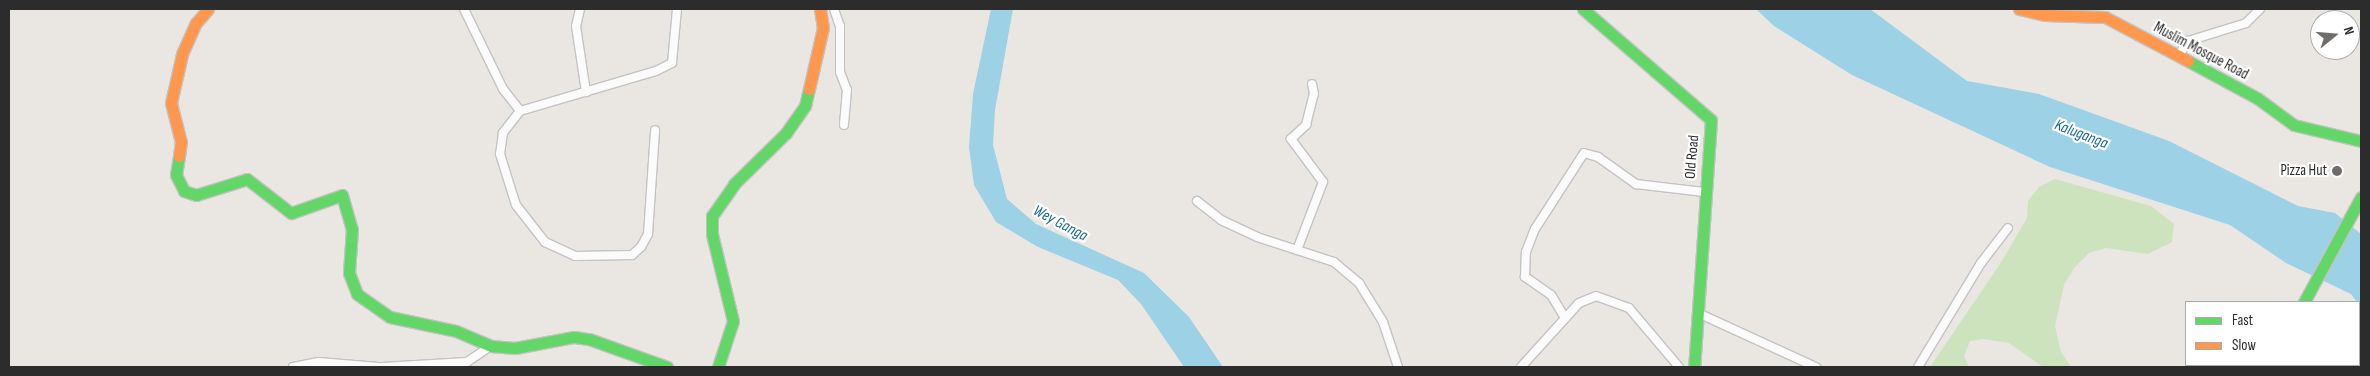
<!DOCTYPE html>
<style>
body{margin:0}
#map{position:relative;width:2370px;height:376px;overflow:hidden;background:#eae7e3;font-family:"Sofia Sans Condensed",sans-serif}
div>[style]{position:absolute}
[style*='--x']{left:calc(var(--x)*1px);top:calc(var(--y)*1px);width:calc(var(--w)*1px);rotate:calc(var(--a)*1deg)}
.green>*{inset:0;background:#cce3be}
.water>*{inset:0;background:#9cd1e6}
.roads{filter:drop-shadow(1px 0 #c4c3c3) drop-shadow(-1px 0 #c4c3c3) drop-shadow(0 1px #c4c3c3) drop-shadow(0 -1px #c4c3c3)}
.street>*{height:8px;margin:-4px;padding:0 4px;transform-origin:4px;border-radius:4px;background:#fcfbfb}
.fast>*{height:11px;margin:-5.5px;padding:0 5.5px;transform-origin:5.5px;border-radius:5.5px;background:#63d668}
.slow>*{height:11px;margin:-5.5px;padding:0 5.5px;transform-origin:5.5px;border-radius:5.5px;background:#ff974d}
.dots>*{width:14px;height:14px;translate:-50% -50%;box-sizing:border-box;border:2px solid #fff;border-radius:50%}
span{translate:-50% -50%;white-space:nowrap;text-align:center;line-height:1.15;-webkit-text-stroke:4.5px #fff;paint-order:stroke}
.street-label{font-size:15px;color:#2c2c2c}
.poi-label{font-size:15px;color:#2c2c2c}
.right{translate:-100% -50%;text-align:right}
.water-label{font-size:16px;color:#176796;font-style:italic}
.frame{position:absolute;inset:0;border:10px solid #2c2c2c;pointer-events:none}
.legend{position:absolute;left:2185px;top:301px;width:175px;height:65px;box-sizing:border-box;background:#fff;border:1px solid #ababab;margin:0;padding:6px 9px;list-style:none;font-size:15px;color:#2c2c2c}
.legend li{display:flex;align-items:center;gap:10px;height:25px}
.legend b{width:25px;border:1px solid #ababab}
.north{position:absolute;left:2310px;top:10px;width:50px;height:50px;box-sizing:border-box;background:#fff;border:1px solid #ababab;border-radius:50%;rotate:73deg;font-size:14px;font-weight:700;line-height:20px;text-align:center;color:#2c2c2c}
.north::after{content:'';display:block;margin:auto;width:18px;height:22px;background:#6e6d6c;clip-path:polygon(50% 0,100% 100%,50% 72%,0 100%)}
</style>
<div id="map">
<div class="green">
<div style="clip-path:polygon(2055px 179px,2151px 206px,2174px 224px,2172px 242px,2148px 254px,2106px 248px,2089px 253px,2074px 268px,2064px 285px,2055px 326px,2061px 352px,2071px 367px,2043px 367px,2009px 343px,1984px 339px,1970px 341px,1964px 356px,1969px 367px,1930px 367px,2000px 264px,2027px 218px,2028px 201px,2039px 187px)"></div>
</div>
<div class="water">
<div style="clip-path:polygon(991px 9px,1013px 9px,995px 110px,993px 145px,1007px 199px,1036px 224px,1144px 273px,1189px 317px,1223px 367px,1184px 367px,1141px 304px,1118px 280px,1038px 247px,996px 222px,974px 185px,969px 147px,973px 94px)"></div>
<div style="clip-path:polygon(1756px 9px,1870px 9px,1967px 81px,2039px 94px,2169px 141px,2298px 206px,2335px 213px,2361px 234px,2361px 308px,2351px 294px,2286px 263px,2230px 225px,2050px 167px,1852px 75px,1774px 26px)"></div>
</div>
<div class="roads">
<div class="street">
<div style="--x:464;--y:9;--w:89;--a:64"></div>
<div style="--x:503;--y:89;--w:28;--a:52"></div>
<div style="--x:520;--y:111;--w:142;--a:-16.4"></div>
<div style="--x:656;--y:71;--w:18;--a:-27"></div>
<div style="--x:672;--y:63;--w:54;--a:-84.7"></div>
<div style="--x:580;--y:9;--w:17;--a:103"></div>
<div style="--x:576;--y:26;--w:67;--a:81.4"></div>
<div style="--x:834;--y:9;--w:18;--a:71"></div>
<div style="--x:840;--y:26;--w:46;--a:90"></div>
<div style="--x:840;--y:72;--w:19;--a:69"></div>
<div style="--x:847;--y:90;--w:35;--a:95"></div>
<div style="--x:2179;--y:55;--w:17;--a:-57"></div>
<div style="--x:2188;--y:41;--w:61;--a:-17.2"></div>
<div style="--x:2246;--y:23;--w:20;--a:-45"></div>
<div style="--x:520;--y:111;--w:28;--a:128"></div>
<div style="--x:503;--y:133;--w:21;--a:98"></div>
<div style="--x:500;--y:154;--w:53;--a:72.6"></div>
<div style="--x:516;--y:205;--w:47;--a:51.9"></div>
<div style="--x:545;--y:242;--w:33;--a:25"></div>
<div style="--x:575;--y:256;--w:57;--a:-1"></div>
<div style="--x:632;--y:255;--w:12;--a:-42"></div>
<div style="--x:641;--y:247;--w:15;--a:-62"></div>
<div style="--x:648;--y:234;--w:104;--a:-86.1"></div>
<div style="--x:1197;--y:201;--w:31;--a:38"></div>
<div style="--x:1221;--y:220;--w:40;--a:25"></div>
<div style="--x:1257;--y:237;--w:81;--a:18"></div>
<div style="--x:1334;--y:262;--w:33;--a:40"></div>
<div style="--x:1359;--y:283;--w:46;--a:58.4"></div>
<div style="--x:1383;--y:322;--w:47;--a:71.6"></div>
<div style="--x:1297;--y:250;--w:73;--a:-69.1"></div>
<div style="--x:1323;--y:182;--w:54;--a:-126.7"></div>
<div style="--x:1291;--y:139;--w:21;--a:-43"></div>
<div style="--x:1306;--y:125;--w:32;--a:-76"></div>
<div style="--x:1314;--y:94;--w:10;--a:-101"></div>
<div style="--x:1698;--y:313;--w:130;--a:24.6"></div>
<div style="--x:1565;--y:318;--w:27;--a:-121"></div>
<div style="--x:1551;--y:295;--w:32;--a:-145"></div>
<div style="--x:1525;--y:277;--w:25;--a:-88"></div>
<div style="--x:1526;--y:252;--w:25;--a:-69"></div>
<div style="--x:1535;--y:229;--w:90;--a:-57.2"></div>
<div style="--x:1584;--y:153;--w:15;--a:16"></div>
<div style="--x:1598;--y:157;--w:47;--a:35.4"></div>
<div style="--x:1636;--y:184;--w:68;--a:6.7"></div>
<div style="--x:293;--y:367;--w:26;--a:-11"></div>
<div style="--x:319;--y:362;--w:60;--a:4.8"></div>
<div style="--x:382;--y:367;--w:85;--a:-3.4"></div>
<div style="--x:467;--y:362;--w:29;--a:-34"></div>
<div style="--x:1521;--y:367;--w:86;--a:-47.8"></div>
<div style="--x:1579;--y:303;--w:18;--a:-22"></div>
<div style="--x:1596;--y:296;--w:35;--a:20"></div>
<div style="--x:1629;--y:308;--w:77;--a:49.7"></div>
<div style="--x:1918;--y:367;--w:122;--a:-58.8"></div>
<div style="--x:1981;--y:263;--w:44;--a:-52.4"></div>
</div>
<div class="fast">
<div style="--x:1583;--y:9;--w:169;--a:40.9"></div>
<div style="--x:1711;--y:120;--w:248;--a:93.9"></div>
<div style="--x:2188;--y:61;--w:78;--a:28.2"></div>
<div style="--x:2257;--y:98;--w:46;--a:36.1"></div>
<div style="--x:2294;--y:125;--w:69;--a:13.4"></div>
<div style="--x:179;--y:156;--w:19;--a:99"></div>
<div style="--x:176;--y:175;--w:18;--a:63"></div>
<div style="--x:184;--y:191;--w:13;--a:18"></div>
<div style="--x:196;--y:195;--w:53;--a:-17.4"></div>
<div style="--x:247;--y:179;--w:56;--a:37.7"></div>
<div style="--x:291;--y:213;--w:54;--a:-19.4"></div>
<div style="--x:342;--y:195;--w:35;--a:74"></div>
<div style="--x:352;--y:229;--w:44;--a:93.9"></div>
<div style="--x:349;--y:273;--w:22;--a:69"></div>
<div style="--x:357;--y:294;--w:40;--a:34.9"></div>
<div style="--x:390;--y:317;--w:67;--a:12"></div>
<div style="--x:456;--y:331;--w:38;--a:23"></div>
<div style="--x:491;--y:346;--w:24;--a:5"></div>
<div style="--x:515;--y:348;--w:60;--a:-10.6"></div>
<div style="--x:574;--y:337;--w:15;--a:8"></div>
<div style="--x:589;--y:339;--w:83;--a:19.7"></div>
<div style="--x:2304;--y:302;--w:119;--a:-61.5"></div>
<div style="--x:718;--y:367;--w:48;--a:-71.9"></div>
<div style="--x:733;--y:321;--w:89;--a:-103.6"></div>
<div style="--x:712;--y:234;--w:18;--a:-90"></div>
<div style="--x:712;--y:216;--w:39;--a:-55"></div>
<div style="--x:734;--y:184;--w:73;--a:-44.4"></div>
<div style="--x:786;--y:133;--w:33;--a:-55"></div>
<div style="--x:805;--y:106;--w:17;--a:-77"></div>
</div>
<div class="slow">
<div style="--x:2019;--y:9;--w:27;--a:13"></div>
<div style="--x:2045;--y:15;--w:60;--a:1.9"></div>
<div style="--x:2105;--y:17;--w:94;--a:27.9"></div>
<div style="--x:809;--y:89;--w:63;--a:-77.1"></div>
<div style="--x:823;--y:28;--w:19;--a:-99"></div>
<div style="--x:179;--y:156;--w:14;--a:-82"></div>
<div style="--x:181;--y:142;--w:40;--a:-104.4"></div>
<div style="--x:171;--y:103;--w:50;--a:-77.3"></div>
<div style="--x:182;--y:54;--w:34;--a:-66"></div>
<div style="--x:196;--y:23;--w:18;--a:-49"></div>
<div style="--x:2270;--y:367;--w:2;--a:-63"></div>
</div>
</div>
<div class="dots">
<div style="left:2337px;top:171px;background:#6e6d6c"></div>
</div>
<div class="street-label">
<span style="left:2201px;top:51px;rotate:28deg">Muslim Mosque Road</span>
<span style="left:1692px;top:157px;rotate:-85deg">Old Road</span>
</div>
<div class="poi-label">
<span class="right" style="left:2327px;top:171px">Pizza Hut</span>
</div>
<div class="water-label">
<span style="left:2081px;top:135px;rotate:21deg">Kaluganga</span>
<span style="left:1060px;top:224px;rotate:28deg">Wey Ganga</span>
</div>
<div class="frame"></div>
<ul class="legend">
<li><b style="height:6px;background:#63d668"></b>Fast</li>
<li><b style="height:6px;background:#ff974d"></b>Slow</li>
</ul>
<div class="north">N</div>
</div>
